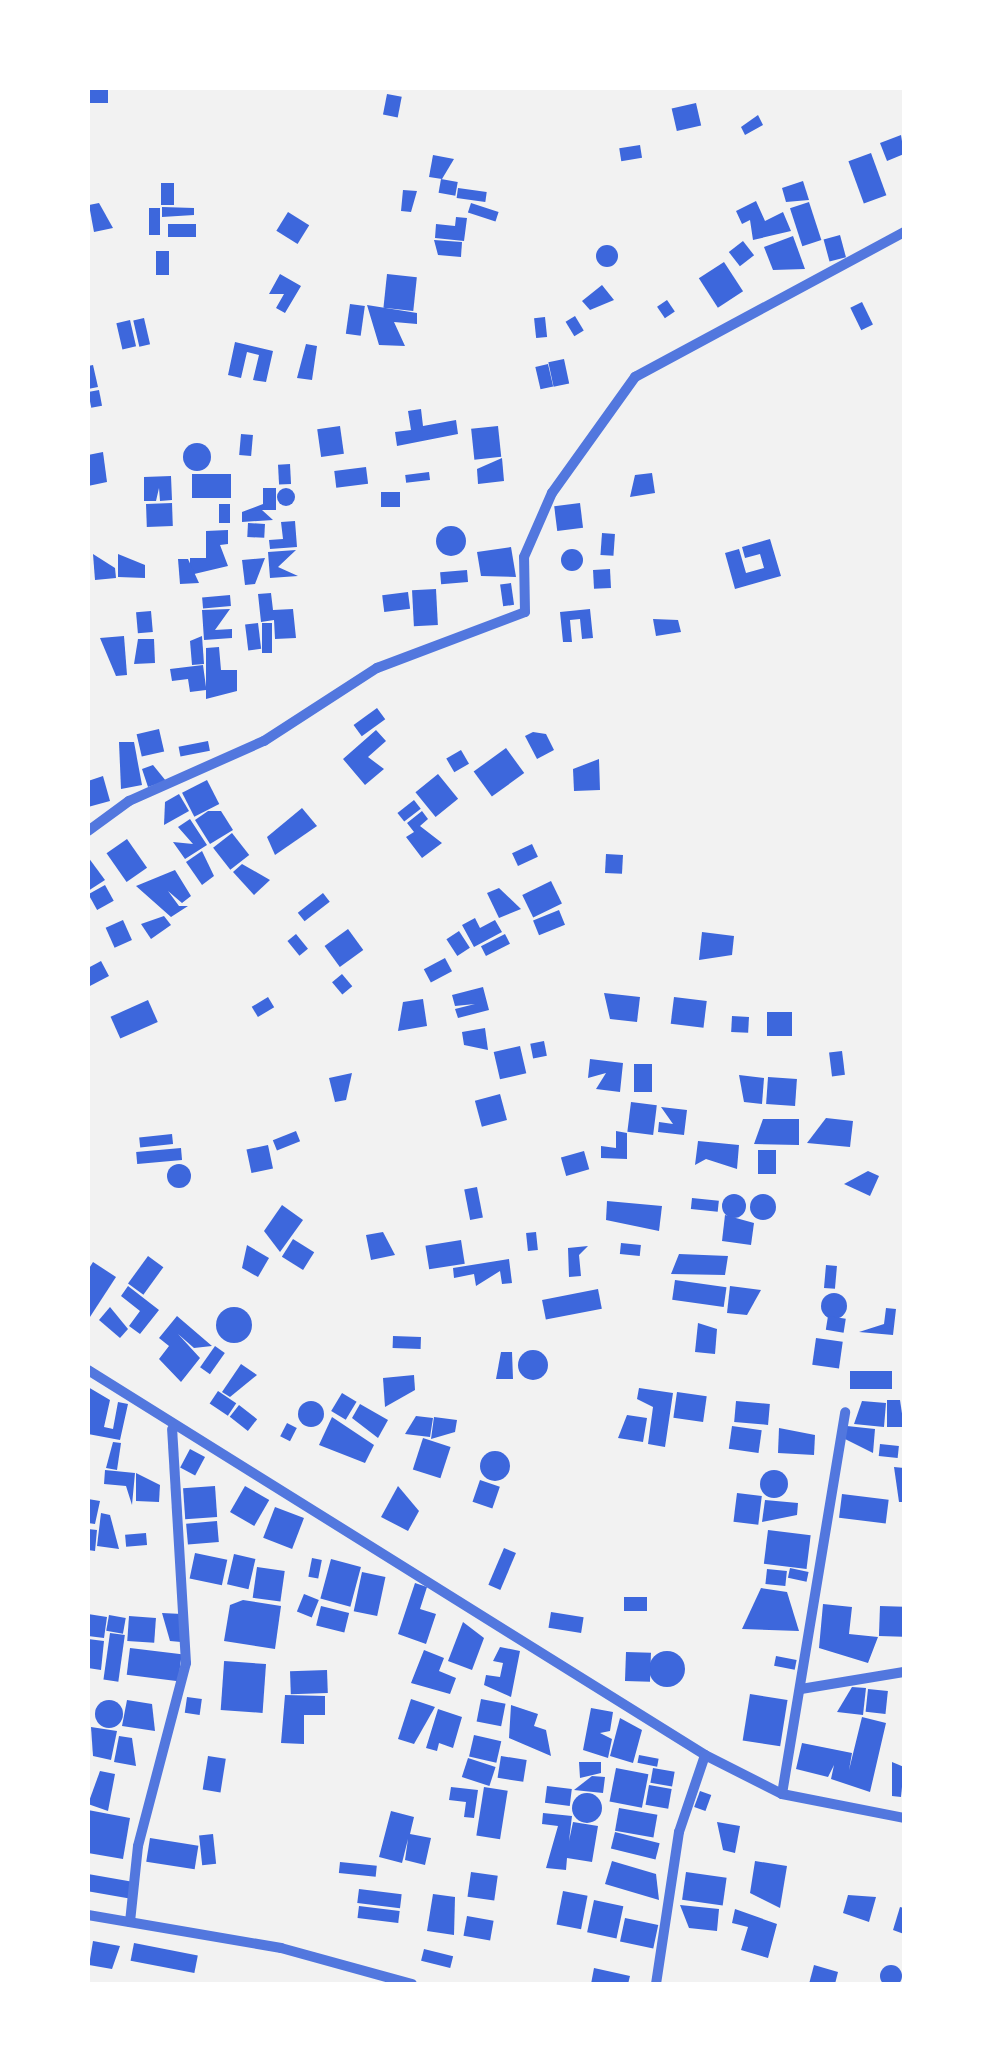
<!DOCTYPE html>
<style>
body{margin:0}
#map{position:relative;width:992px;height:2072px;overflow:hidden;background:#f2f2f2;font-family:"Source Serif 4",serif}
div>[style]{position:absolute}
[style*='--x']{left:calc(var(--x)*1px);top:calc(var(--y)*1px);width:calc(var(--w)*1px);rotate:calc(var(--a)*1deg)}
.building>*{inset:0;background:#3d67dc;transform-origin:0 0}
.round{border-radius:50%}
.minor>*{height:10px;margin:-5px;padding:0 5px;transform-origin:5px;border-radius:5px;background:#5277de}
span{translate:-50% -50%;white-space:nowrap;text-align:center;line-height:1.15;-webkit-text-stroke:8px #fff;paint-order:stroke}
.frame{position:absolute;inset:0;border:90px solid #fff;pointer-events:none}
</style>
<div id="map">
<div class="building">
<div style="left:88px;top:88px;width:20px;height:15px"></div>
<div style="left:387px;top:94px;width:15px;height:21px;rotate:11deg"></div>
<div style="left:696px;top:103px;width:23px;height:25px;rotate:77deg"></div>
<div style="clip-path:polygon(758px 115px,763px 125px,745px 135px,741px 127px)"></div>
<div style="clip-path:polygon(901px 135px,904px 154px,887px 161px,880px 143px)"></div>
<div style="left:640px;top:145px;width:13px;height:21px;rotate:81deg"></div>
<div style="left:871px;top:153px;width:45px;height:24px;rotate:70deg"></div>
<div style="clip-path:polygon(433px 155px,454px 159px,442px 179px,429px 177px)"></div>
<div style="left:441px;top:179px;width:17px;height:14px;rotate:10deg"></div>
<div style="clip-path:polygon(803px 181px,809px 200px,786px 202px,782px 188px)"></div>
<div style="left:161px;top:183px;width:13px;height:22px"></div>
<div style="left:458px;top:188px;width:29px;height:10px;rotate:8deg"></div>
<div style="clip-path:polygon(403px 190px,417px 191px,411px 212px,401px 211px)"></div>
<div style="clip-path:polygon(756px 201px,765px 221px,783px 212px,791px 231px,753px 240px,750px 220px,742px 224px,736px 211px)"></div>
<div style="left:809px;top:202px;width:40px;height:20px;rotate:72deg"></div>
<div style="clip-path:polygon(99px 203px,113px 228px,94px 232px,89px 205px)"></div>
<div style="left:471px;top:203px;width:29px;height:10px;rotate:18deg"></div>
<div style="clip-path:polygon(162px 207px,194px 208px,194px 215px,162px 217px)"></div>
<div style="left:149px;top:208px;width:11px;height:27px"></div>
<div style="left:288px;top:212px;width:25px;height:22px;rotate:32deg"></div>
<div style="clip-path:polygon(456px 217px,467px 218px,464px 241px,435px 238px,436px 224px,455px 226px)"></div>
<div style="left:168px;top:224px;width:28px;height:13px"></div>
<div style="left:840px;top:235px;width:23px;height:17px;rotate:75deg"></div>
<div style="clip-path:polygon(793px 236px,805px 269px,773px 270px,764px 247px)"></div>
<div style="clip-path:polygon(434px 240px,462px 242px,461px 257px,438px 255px)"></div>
<div style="left:743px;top:241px;width:18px;height:18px;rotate:52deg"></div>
<div class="round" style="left:596px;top:245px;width:22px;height:22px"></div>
<div style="left:156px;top:251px;width:13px;height:24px"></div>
<div style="left:724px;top:262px;width:35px;height:30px;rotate:57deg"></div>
<div style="clip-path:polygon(280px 274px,301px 286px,285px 313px,276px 308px,284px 294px,269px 294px)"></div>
<div style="left:387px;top:274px;width:30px;height:34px;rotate:6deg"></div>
<div style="clip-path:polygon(602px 285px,614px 300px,590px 310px,582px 301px)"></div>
<div style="left:667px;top:300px;width:14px;height:12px;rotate:56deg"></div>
<div style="left:862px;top:302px;width:25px;height:13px;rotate:64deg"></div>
<div style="left:350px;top:304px;width:15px;height:30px;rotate:8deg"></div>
<div style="clip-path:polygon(367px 305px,417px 313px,417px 324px,394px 322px,405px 346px,379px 345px)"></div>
<div style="left:575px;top:316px;width:17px;height:11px;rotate:59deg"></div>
<div style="left:545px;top:317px;width:20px;height:11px;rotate:84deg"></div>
<div style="left:144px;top:318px;width:27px;height:11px;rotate:77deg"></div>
<div style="left:130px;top:320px;width:27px;height:14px;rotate:77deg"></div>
<div style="clip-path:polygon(235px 342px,273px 351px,266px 382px,253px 380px,259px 355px,247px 352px,241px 378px,228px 375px)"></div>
<div style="clip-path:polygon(306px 344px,317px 346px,312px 380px,297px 378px)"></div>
<div style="left:564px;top:359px;width:25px;height:16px;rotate:78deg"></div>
<div style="left:548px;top:364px;width:23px;height:13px;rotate:77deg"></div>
<div style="clip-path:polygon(93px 365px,98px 387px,88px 389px,88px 366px)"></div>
<div style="left:99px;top:390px;width:16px;height:11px;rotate:79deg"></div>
<div style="clip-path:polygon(421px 409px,423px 426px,456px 420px,458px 434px,397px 446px,395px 432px,411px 430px,408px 411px)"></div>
<div style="left:340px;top:426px;width:28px;height:23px;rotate:82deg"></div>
<div style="left:498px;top:426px;width:31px;height:27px;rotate:84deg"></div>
<div style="left:241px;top:434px;width:12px;height:21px;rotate:5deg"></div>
<div class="round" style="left:183px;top:443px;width:28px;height:28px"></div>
<div style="clip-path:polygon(103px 452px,107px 482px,88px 486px,88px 455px)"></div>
<div style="clip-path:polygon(502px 458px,504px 481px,478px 484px,477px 469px)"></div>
<div style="left:290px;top:464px;width:20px;height:12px;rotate:87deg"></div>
<div style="left:366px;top:467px;width:17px;height:32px;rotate:83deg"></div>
<div style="left:429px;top:472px;width:8px;height:24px;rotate:83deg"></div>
<div style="clip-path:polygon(652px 473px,655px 493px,630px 497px,635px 475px)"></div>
<div style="left:192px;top:474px;width:39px;height:24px"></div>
<div style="clip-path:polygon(171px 476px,172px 500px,160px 501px,159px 488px,156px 501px,144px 501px,144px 477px)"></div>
<div style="clip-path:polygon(263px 488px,276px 488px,276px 510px,262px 510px,273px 520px,242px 522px,242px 512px,263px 504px)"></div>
<div class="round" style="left:277px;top:488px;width:18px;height:18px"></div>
<div style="left:381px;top:492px;width:19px;height:15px"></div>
<div style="left:172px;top:503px;width:23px;height:26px;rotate:88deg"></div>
<div style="left:580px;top:503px;width:25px;height:26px;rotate:83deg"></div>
<div style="left:219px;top:504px;width:11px;height:19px"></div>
<div style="clip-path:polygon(295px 521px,297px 547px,270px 549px,269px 540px,283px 539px,281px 522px)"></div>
<div style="left:248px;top:523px;width:17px;height:14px;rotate:3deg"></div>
<div class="round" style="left:436px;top:526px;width:30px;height:30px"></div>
<div style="clip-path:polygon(228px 530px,228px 544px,220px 545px,228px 566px,190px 575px,190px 558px,206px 558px,206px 531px)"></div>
<div style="left:602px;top:533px;width:13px;height:22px;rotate:4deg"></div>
<div style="clip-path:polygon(770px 539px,781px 576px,735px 589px,725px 553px,739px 549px,746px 573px,764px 568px,760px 554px,745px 558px,742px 547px)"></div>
<div style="clip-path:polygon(511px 547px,516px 577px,481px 576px,477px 552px)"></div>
<div class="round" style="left:561px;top:549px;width:22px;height:22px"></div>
<div style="clip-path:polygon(296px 550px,278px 567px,298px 576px,270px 578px,268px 552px)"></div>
<div style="clip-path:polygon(93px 554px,115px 568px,116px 578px,95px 580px)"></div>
<div style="clip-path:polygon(118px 554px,145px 565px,145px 578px,118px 577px)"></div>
<div style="clip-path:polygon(265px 558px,255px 584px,245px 585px,242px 560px)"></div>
<div style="clip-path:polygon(178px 559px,188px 559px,199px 583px,180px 584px)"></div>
<div style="left:610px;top:569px;width:19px;height:17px;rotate:87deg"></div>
<div style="left:467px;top:570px;width:12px;height:27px;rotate:85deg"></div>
<div style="left:511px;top:583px;width:22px;height:11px;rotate:82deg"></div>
<div style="left:436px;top:589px;width:36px;height:24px;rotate:87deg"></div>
<div style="left:408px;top:592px;width:17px;height:26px;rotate:83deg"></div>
<div style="clip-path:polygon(271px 593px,273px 610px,293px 609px,296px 638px,275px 639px,274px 620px,261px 622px,258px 594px)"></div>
<div style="left:230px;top:595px;width:11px;height:28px;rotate:85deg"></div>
<div style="clip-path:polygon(230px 609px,215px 630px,232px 629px,232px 638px,204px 640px,202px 610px)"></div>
<div style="clip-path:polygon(590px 609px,593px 638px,582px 639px,580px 619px,570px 620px,572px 642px,563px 642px,560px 612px)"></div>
<div style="left:151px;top:611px;width:21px;height:15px;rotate:85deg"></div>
<div style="clip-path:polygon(653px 619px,678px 620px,681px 632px,656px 636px)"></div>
<div style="left:258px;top:623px;width:26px;height:13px;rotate:83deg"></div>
<div style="left:262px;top:623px;width:10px;height:30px"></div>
<div style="clip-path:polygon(124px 636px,127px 675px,116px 676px,100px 638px)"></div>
<div style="clip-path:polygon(202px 636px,204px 664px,192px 665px,190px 641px)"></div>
<div style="clip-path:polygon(138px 639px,154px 639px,155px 663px,134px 664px)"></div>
<div style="clip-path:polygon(219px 647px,221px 670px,237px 670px,237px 691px,206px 699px,206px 690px,190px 692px,188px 679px,172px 681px,170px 669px,203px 665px,206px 687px,206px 648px)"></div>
<div style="left:377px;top:708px;width:14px;height:29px;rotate:54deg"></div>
<div style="left:159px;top:729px;width:23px;height:23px;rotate:77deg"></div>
<div style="clip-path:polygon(376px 730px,386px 741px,368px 757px,384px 769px,365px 785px,343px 759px)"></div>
<div style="clip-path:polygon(533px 732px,546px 734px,554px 750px,537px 759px,525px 736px)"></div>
<div style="left:208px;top:741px;width:10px;height:30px;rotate:79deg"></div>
<div style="clip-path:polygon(119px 742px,134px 742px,142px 785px,121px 789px)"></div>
<div style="left:506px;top:748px;width:31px;height:40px;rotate:54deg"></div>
<div style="left:461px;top:750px;width:16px;height:17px;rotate:60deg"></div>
<div style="clip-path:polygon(599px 759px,600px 790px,574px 791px,573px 769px)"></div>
<div style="clip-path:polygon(153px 765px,166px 781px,148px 787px,142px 769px)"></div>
<div style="left:438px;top:774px;width:32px;height:29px;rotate:51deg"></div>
<div style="clip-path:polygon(103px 776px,110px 801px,88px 807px,88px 781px)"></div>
<div style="left:207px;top:780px;width:27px;height:28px;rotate:63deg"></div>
<div style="clip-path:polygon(179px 794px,189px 811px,164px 825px,165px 802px)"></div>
<div style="left:414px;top:800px;width:11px;height:21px;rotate:52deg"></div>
<div style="clip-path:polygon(302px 808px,317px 826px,275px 855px,267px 837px)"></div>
<div style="clip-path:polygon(208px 811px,221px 811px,233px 830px,210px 844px,195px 820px)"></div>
<div style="clip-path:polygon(422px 811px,428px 819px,420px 826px,442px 843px,422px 858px,406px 837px,414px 832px,407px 823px)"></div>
<div style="clip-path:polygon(190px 819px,207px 845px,185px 859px,173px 842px,193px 844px,178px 827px)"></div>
<div style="left:232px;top:833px;width:28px;height:24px;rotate:52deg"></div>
<div style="left:127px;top:839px;width:35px;height:25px;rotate:55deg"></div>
<div style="left:532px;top:844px;width:14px;height:22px;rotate:65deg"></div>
<div style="clip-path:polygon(202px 851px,214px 876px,202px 885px,186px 862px)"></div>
<div style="left:606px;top:854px;width:17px;height:19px;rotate:3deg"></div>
<div style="clip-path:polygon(88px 857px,105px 880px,88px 891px)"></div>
<div style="clip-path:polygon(242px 864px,270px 880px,254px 895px,233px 872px)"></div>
<div style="clip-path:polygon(175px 870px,191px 896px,182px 903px,168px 891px,179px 906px,188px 906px,171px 917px,136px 886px)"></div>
<div style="left:551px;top:881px;width:25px;height:32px;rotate:64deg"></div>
<div style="left:105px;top:885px;width:18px;height:19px;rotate:61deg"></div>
<div style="clip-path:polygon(499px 888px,521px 909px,499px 918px,487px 893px)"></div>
<div style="left:323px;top:893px;width:11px;height:32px;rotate:52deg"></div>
<div style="left:559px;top:910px;width:16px;height:28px;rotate:68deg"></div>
<div style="clip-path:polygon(164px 916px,171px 925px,151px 939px,141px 924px)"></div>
<div style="clip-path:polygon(475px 918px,480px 928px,495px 920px,502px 932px,474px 947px,462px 925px)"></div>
<div style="left:123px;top:920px;width:22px;height:19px;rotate:66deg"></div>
<div style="left:348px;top:929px;width:26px;height:29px;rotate:54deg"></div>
<div style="left:459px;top:931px;width:20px;height:15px;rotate:57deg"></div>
<div style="clip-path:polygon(702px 932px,734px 936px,732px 955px,699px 960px)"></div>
<div style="left:296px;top:934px;width:19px;height:11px;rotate:51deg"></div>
<div style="left:505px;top:934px;width:11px;height:27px;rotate:63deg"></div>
<div style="left:445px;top:958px;width:15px;height:24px;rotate:62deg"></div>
<div style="clip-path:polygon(101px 961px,109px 976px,88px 987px,88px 968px)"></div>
<div style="left:342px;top:974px;width:16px;height:13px;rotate:50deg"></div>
<div style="clip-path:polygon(483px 987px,489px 1010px,458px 1018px,455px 1009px,475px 1004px,455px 1006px,452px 995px)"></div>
<div style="clip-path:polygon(604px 993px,640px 997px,637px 1022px,610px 1019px)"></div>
<div style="left:268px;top:997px;width:12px;height:19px;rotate:59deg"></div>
<div style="left:674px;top:997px;width:33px;height:27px;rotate:7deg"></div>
<div style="clip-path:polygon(423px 999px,427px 1026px,398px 1031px,403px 1002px)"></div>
<div style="left:148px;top:1000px;width:24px;height:41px;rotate:66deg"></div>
<div style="left:767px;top:1012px;width:25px;height:24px"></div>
<div style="left:732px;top:1016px;width:17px;height:16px;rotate:3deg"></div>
<div style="clip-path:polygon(485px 1028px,488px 1050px,464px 1045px,462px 1032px)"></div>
<div style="left:544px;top:1041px;width:15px;height:14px;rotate:79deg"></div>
<div style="left:520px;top:1046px;width:28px;height:27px;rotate:77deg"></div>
<div style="left:842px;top:1051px;width:24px;height:13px;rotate:83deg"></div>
<div style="clip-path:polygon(590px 1059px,623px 1063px,620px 1092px,596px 1089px,606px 1073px,588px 1078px)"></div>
<div style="left:634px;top:1064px;width:18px;height:28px"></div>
<div style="clip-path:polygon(352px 1073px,346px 1100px,335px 1102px,329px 1078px)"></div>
<div style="clip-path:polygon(739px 1075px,764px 1078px,762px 1104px,744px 1102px)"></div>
<div style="left:768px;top:1077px;width:29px;height:27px;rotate:4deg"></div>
<div style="left:500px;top:1094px;width:27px;height:26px;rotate:75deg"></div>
<div style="left:631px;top:1102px;width:26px;height:30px;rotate:7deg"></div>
<div style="clip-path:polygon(661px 1107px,687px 1110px,684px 1135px,658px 1132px,659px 1122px,673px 1124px)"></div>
<div style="clip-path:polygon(826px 1118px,853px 1121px,850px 1147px,807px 1143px)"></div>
<div style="clip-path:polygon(763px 1119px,799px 1119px,799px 1145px,754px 1144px)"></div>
<div style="left:296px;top:1131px;width:11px;height:25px;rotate:68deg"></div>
<div style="clip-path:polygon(616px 1131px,627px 1133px,627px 1159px,601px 1158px,601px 1146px,616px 1148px)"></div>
<div style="left:172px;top:1134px;width:10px;height:33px;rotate:84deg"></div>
<div style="clip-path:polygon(698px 1141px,739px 1145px,737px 1169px,706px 1159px,695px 1165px)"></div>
<div style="left:268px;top:1145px;width:24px;height:22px;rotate:78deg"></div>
<div style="left:181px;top:1148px;width:12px;height:45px;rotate:85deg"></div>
<div style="left:758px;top:1150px;width:18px;height:24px"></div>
<div style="left:584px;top:1151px;width:19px;height:24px;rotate:74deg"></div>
<div class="round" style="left:167px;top:1164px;width:24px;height:24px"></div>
<div style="clip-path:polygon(868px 1171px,879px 1176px,870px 1196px,844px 1184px)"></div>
<div style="left:477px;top:1187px;width:31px;height:13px;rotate:79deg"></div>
<div class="round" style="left:750px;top:1194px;width:26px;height:26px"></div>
<div class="round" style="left:722px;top:1194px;width:24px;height:24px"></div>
<div style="left:692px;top:1198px;width:27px;height:11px;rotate:6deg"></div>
<div style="clip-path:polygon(607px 1201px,662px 1206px,659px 1231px,606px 1220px)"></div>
<div style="clip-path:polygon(282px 1205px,303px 1220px,280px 1252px,264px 1231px)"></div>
<div style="clip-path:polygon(725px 1215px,754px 1223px,751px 1245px,722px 1241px)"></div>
<div style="clip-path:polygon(383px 1232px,395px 1255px,371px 1260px,366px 1235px)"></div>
<div style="left:536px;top:1232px;width:18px;height:10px;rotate:84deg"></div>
<div style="left:293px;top:1239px;width:25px;height:21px;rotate:32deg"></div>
<div style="left:461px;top:1240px;width:24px;height:36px;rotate:81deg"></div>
<div style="left:621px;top:1243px;width:20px;height:11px;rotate:6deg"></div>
<div style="clip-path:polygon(247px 1245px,269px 1258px,258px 1277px,242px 1268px)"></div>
<div style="clip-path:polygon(588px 1246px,579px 1255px,581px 1276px,569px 1277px,568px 1248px)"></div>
<div style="clip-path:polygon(679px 1254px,728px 1256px,725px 1275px,671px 1274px)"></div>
<div style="left:148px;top:1256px;width:19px;height:34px;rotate:36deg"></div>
<div style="clip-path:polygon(509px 1259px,512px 1283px,502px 1284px,500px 1271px,476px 1286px,474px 1274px,454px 1278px,453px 1268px)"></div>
<div style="clip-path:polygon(93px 1262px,116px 1277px,88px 1320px,88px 1270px)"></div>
<div style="left:826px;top:1265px;width:11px;height:23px;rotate:5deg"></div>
<div style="left:675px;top:1280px;width:52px;height:20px;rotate:8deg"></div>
<div style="clip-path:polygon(128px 1286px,159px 1310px,140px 1334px,129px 1326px,140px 1311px,121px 1296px)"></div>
<div style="clip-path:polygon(730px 1286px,761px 1290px,747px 1315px,727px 1313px)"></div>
<div style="left:598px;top:1289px;width:20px;height:57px;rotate:79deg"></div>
<div class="round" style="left:821px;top:1293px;width:26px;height:26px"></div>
<div class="round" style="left:216px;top:1307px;width:36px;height:36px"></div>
<div style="clip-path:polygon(110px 1307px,128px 1329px,120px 1338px,99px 1320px)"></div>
<div style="clip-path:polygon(886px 1308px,896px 1309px,893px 1335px,859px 1332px,884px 1324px)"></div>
<div style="clip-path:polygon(177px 1316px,212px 1346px,194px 1348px,178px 1334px,200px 1358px,181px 1382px,159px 1359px,169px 1346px,159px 1338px)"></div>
<div style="left:828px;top:1316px;width:18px;height:14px;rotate:9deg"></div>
<div style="clip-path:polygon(698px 1323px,717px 1329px,715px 1354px,695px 1352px)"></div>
<div style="left:393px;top:1336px;width:28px;height:12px;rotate:2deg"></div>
<div style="left:816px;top:1338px;width:27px;height:27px;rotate:8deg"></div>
<div style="left:215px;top:1346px;width:12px;height:26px;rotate:35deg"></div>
<div class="round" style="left:518px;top:1350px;width:30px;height:30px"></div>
<div style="clip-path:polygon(501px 1352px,512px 1352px,513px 1379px,496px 1379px)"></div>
<div style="clip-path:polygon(241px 1364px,257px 1375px,230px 1397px,222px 1392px)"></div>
<div style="left:892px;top:1371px;width:18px;height:42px;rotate:90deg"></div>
<div style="clip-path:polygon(414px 1375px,415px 1390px,385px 1407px,383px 1378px)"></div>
<div style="clip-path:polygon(88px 1387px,110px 1400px,104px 1427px,113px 1429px,118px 1402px,128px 1404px,120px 1440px,88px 1434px)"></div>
<div style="clip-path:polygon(639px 1388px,673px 1393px,665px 1447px,648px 1444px,653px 1407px,637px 1399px)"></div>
<div style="left:218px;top:1391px;width:22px;height:15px;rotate:34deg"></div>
<div style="left:677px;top:1392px;width:30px;height:26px;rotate:8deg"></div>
<div style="left:342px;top:1393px;width:17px;height:21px;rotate:31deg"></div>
<div style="clip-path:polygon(887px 1400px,900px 1400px,904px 1427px,887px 1427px)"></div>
<div class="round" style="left:298px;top:1401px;width:26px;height:26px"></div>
<div style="left:736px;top:1401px;width:34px;height:21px;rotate:5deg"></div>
<div style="clip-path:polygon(862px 1401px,886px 1403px,884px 1427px,854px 1424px)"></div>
<div style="clip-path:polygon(360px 1404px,388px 1420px,378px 1438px,352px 1418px)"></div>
<div style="left:239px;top:1405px;width:23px;height:15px;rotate:38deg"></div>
<div style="clip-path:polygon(627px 1415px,647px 1418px,643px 1442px,618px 1438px)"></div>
<div style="clip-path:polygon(416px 1416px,433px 1418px,430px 1437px,405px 1434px)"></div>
<div style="clip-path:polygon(332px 1417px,374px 1445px,365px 1463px,319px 1445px)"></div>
<div style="clip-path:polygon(434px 1417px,457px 1420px,455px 1432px,431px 1439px)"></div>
<div style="left:287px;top:1423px;width:11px;height:15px;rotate:27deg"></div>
<div style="left:732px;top:1426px;width:30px;height:23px;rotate:8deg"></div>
<div style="clip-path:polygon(847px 1426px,875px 1429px,873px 1453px,845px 1439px)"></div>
<div style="clip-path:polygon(779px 1428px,815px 1435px,814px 1455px,778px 1453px)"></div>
<div style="left:423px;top:1438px;width:29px;height:33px;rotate:18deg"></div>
<div style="clip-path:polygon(113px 1442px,121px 1443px,117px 1470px,106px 1468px)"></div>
<div style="left:880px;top:1444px;width:19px;height:12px;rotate:6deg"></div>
<div style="left:190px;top:1449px;width:17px;height:21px;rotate:28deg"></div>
<div class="round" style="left:480px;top:1451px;width:30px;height:30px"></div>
<div style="clip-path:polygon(894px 1467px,904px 1468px,904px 1502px,899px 1502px)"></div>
<div style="clip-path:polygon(105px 1470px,135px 1473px,132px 1505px,126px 1486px,104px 1484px)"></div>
<div class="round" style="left:760px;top:1470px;width:28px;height:28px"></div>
<div style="clip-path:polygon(136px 1473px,160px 1485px,159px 1502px,136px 1501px)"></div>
<div style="left:480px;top:1480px;width:21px;height:23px;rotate:19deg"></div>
<div style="left:215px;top:1486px;width:31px;height:32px;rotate:86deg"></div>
<div style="left:245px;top:1486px;width:28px;height:30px;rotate:30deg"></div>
<div style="clip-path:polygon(398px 1486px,419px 1511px,408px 1531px,381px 1517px)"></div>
<div style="left:737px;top:1493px;width:25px;height:29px;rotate:7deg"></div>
<div style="left:842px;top:1494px;width:47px;height:24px;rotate:7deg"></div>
<div style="clip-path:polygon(88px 1499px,100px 1501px,95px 1524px,88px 1523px)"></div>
<div style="clip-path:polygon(765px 1500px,798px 1503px,797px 1515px,762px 1522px)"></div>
<div style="left:275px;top:1507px;width:31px;height:33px;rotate:21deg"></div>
<div style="clip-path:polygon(101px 1513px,110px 1515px,119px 1549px,97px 1546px)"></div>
<div style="left:217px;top:1521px;width:21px;height:31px;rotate:85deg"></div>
<div style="clip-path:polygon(88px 1529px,97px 1530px,95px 1551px,88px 1550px)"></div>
<div style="left:768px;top:1530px;width:43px;height:34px;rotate:7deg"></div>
<div style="left:146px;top:1533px;width:12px;height:21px;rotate:85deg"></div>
<div style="left:504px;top:1548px;width:13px;height:40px;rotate:23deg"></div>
<div style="left:195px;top:1553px;width:33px;height:26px;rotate:12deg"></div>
<div style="left:234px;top:1554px;width:22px;height:31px;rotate:13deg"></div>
<div style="left:312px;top:1558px;width:10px;height:19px;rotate:11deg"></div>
<div style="left:331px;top:1559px;width:31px;height:41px;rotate:15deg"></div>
<div style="left:257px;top:1567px;width:28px;height:31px;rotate:8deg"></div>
<div style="left:790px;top:1568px;width:19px;height:10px;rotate:12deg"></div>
<div style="left:767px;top:1569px;width:20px;height:15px;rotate:6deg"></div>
<div style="left:362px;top:1572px;width:24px;height:40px;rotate:12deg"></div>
<div style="clip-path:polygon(415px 1583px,427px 1587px,420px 1609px,436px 1614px,426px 1644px,398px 1634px)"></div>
<div style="clip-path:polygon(761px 1588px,787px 1592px,799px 1631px,742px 1629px)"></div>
<div style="left:304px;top:1594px;width:16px;height:19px;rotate:22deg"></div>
<div style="left:624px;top:1597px;width:23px;height:14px"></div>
<div style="clip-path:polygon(243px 1600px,281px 1606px,275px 1649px,224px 1641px,230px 1605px)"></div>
<div style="clip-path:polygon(823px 1604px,852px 1607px,849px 1634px,878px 1637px,868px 1663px,819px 1648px)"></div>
<div style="left:321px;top:1606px;width:29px;height:20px;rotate:14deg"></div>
<div style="left:880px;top:1606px;width:24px;height:30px;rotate:2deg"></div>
<div style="left:551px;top:1612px;width:33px;height:16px;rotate:9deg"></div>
<div style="clip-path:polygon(162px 1613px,182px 1614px,181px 1642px,170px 1641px)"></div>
<div style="clip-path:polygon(88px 1614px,107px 1617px,104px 1638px,88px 1636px)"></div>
<div style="left:109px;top:1615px;width:17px;height:16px;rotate:10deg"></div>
<div style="left:129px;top:1616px;width:27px;height:25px;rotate:4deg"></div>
<div style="clip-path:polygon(463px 1622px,484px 1638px,472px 1670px,448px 1661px)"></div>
<div style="left:110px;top:1633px;width:15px;height:47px;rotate:8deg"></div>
<div style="clip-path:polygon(88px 1639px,104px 1641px,101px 1670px,88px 1668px)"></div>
<div style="clip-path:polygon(500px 1647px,520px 1651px,511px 1697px,484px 1685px,486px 1675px,500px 1677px,503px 1663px,493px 1661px)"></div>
<div style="left:130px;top:1648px;width:52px;height:27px;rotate:7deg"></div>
<div style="clip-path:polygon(424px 1650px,444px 1658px,439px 1671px,456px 1678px,450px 1694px,411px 1683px)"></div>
<div class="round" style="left:649px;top:1651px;width:36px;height:36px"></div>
<div style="left:626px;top:1652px;width:25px;height:29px;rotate:2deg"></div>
<div style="left:776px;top:1656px;width:21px;height:10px;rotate:11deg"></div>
<div style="left:266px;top:1664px;width:49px;height:42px;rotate:94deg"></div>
<div style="left:327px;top:1670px;width:23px;height:37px;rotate:88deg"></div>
<div style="clip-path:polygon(852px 1687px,866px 1688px,863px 1715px,837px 1712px)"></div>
<div style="left:868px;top:1689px;width:20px;height:23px;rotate:6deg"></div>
<div style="left:750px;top:1694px;width:38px;height:47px;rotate:9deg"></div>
<div style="clip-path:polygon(285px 1695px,325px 1696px,325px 1715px,304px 1715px,304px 1744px,281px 1743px)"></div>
<div style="left:187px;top:1697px;width:15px;height:16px;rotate:8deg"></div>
<div style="clip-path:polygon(411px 1699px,435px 1707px,414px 1744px,398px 1739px)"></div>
<div style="left:481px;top:1699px;width:25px;height:23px;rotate:11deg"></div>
<div class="round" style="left:95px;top:1700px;width:28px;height:28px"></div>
<div style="clip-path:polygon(127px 1700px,152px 1704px,155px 1731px,122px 1726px)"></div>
<div style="clip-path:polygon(511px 1705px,538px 1714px,534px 1726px,546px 1730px,551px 1756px,509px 1738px)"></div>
<div style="clip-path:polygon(591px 1708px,613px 1712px,610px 1731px,600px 1733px,612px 1739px,608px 1758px,583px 1750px)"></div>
<div style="clip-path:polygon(438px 1709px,462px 1717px,453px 1748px,439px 1743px,437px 1751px,426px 1748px)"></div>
<div style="clip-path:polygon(862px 1717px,886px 1723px,870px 1792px,831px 1779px,834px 1765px,828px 1777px,796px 1769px,802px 1743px,852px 1753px,849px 1770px)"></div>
<div style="clip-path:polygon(620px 1718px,642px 1730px,633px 1763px,610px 1756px)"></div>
<div style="clip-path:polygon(91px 1727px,117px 1731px,111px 1760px,93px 1756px)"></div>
<div style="left:474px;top:1735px;width:28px;height:22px;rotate:13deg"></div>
<div style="clip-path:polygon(119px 1736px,132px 1738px,136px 1766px,114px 1762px)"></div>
<div style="left:639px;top:1755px;width:20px;height:8px;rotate:11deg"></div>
<div style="left:208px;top:1756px;width:18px;height:34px;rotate:9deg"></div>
<div style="left:501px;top:1756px;width:26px;height:22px;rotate:9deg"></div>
<div style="left:468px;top:1758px;width:29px;height:20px;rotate:18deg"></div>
<div style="clip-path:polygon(579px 1762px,601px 1762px,601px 1773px,580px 1778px)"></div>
<div style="clip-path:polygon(892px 1762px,904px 1767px,901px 1797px,892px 1796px)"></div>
<div style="left:616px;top:1768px;width:33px;height:34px;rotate:11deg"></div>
<div style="left:653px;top:1768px;width:22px;height:15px;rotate:10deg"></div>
<div style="clip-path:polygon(100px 1771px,115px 1774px,108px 1811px,88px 1804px)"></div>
<div style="clip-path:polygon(592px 1776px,605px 1777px,603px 1793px,574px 1790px)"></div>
<div style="left:649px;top:1785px;width:23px;height:20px;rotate:10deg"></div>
<div style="left:547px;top:1786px;width:25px;height:17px;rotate:7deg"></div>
<div style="clip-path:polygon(451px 1787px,478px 1790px,474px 1818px,464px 1817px,466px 1802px,449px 1800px)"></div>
<div style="left:484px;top:1787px;width:24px;height:49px;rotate:9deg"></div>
<div style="left:700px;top:1791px;width:12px;height:17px;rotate:20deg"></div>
<div class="round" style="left:572px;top:1793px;width:30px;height:30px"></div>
<div style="left:619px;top:1808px;width:39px;height:23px;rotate:10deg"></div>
<div style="clip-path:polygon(88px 1810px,130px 1818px,123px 1859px,88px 1853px)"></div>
<div style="clip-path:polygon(391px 1811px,414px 1817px,410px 1834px,431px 1838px,425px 1865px,405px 1860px,408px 1839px,402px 1863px,379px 1857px)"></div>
<div style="clip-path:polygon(543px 1813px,572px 1816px,569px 1841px,573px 1822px,598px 1826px,592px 1862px,567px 1858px,566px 1870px,546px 1868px,558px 1826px,542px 1824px)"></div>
<div style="clip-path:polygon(717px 1822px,740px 1826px,735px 1853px,723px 1850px)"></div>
<div style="left:615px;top:1832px;width:46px;height:17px;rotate:14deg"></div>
<div style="left:213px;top:1834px;width:30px;height:14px;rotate:84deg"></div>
<div style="left:150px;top:1838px;width:49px;height:24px;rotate:9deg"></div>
<div style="clip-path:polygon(612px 1861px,656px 1874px,659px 1900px,605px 1884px)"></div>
<div style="clip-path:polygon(755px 1861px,787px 1866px,780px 1908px,750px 1893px)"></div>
<div style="left:340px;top:1862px;width:37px;height:11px;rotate:6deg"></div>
<div style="left:471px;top:1872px;width:27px;height:25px;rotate:8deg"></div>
<div style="left:686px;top:1872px;width:41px;height:28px;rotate:8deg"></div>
<div style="left:88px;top:1874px;width:45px;height:17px;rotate:10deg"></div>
<div style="left:359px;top:1889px;width:43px;height:14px;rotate:7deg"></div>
<div style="left:563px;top:1891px;width:25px;height:34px;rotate:11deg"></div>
<div style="clip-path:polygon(433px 1894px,455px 1897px,454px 1935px,427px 1931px)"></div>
<div style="clip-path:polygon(848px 1895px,876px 1897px,869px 1922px,843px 1913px)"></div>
<div style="left:594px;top:1900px;width:30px;height:33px;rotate:12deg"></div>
<div style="clip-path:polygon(680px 1905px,719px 1909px,717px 1931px,689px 1928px)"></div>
<div style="left:359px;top:1906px;width:41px;height:12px;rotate:7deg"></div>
<div style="clip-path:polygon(900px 1907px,904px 1908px,904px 1934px,893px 1930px)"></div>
<div style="clip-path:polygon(735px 1909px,777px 1924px,768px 1958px,741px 1950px,748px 1927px,732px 1923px)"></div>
<div style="left:467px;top:1916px;width:27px;height:20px;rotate:10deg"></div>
<div style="left:625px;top:1918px;width:34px;height:24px;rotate:12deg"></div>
<div style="clip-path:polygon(93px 1941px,120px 1946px,112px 1969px,89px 1965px)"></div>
<div style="left:134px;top:1943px;width:65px;height:18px;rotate:11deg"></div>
<div style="left:424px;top:1949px;width:30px;height:12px;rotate:14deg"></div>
<div style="clip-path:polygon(814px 1965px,838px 1972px,835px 1984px,809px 1984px)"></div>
<div class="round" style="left:880px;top:1965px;width:22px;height:22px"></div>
<div style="clip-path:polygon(594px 1968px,630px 1976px,628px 1984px,591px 1984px)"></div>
</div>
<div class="minor">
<div style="--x:88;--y:831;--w:51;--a:-36.2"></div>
<div style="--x:129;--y:801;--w:148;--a:-24"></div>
<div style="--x:264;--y:741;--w:135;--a:-32.9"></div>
<div style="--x:377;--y:668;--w:158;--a:-20.7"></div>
<div style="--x:525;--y:612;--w:55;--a:-91"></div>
<div style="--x:524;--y:557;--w:70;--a:-66.4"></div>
<div style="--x:552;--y:493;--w:143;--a:-54.4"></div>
<div style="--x:635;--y:377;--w:306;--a:-28.3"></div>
<div style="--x:88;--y:1370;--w:727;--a:31.96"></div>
<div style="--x:705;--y:1755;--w:86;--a:26.9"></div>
<div style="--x:782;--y:1794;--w:124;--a:11.1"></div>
<div style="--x:801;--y:1689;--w:104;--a:-9.4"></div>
<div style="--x:782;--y:1794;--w:387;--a:-80.6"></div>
<div style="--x:88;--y:1915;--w:196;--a:9.7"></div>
<div style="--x:281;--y:1948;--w:136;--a:15.4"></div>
<div style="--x:130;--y:1922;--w:76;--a:-84"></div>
<div style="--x:138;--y:1846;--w:189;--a:-75.3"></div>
<div style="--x:186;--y:1663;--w:234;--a:-93.4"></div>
<div style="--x:656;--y:1984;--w:154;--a:-81.4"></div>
<div style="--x:679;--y:1832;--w:81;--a:-71.3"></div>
</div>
<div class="frame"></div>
</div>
